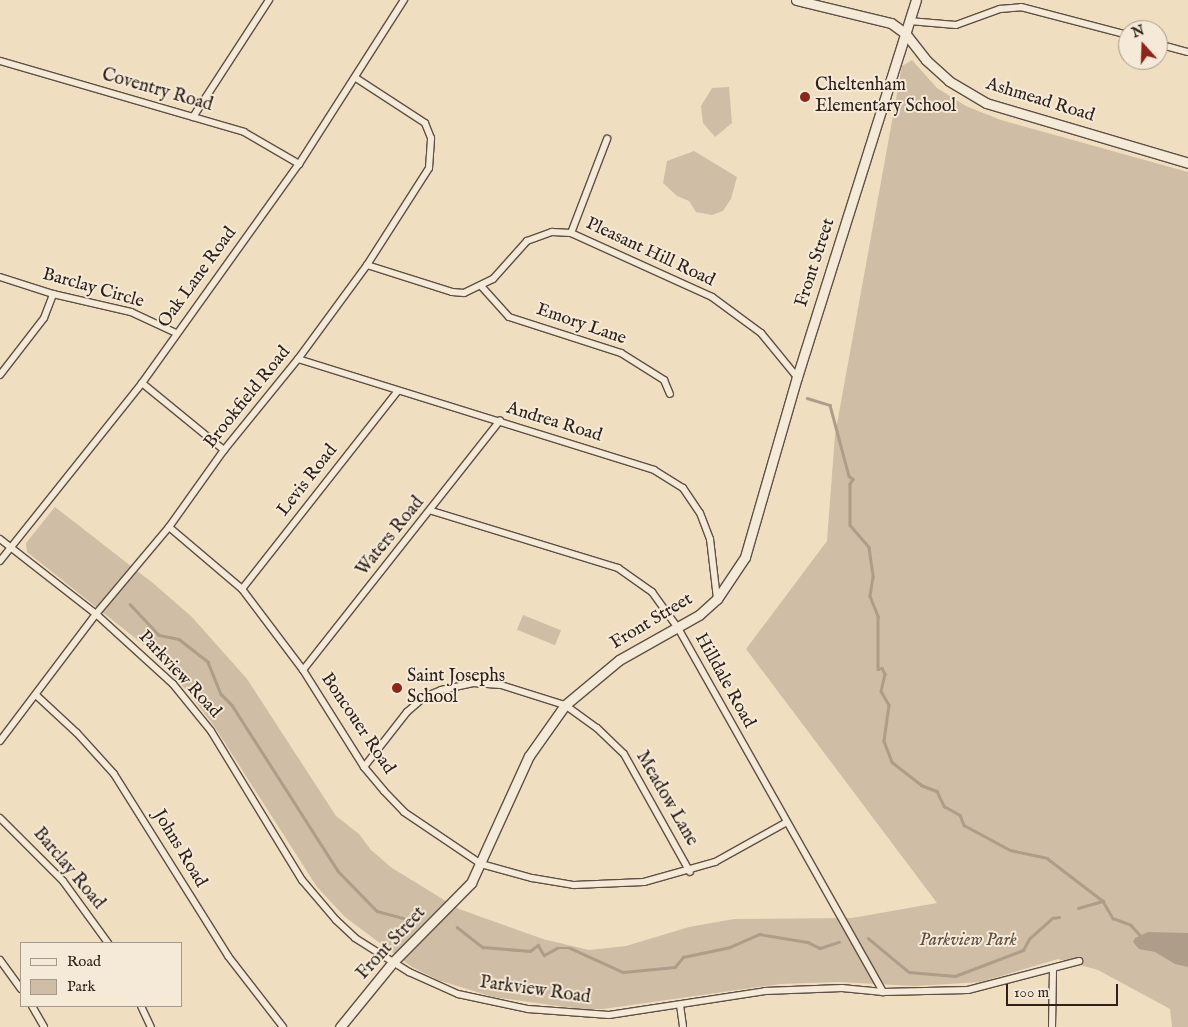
<!DOCTYPE html>
<style>
body{margin:0}
#map{position:relative;width:1188px;height:1027px;overflow:hidden;background:#f0dec1;font-family:"IM FELL English",serif}
div>[style]{position:absolute}
[style*='--x']{left:calc(var(--x)*1px);top:calc(var(--y)*1px);width:calc(var(--w)*1px);rotate:calc(var(--a)*1deg)}
.green>*{inset:0;background:#cfbea5;transform-origin:0 0}
.water>*{inset:0;background:#ae9d88}
.stream>*{height:2.5px;margin:-1.25px;padding:0 1.25px;transform-origin:1.25px;border-radius:1.25px;background:#ae9d88}
.roads{filter:drop-shadow(1px 0 #5e5044) drop-shadow(-1px 0 #5e5044) drop-shadow(0 1px #5e5044) drop-shadow(0 -1px #5e5044)}
.street>*{height:6px;margin:-3px;padding:0 3px;transform-origin:3px;border-radius:3px;background:#f5ead7}
.secondary>*{height:9px;margin:-4.5px;padding:0 4.5px;transform-origin:4.5px;border-radius:4.5px;background:#f5ead7}
.dots>*{width:14px;height:14px;translate:-50% -50%;box-sizing:border-box;border:2px solid #f5ead7;border-radius:50%}
span{translate:-50% -50%;white-space:nowrap;text-align:center;line-height:1.15;-webkit-text-stroke:4px #f5ead7;paint-order:stroke}
.poi-label{font-size:18px;color:#2e201a}
.left{translate:0 -50%;text-align:left}
.street-label{font-size:18px;color:#2e201a}
.park-label{font-size:18px;color:#5e4f44;font-style:italic}
.legend{position:absolute;left:20px;top:942px;width:162px;height:65px;box-sizing:border-box;background:#f5ead7;border:1px solid #a5998b;margin:0;padding:6px 9px;list-style:none;font-size:15px;color:#2e201a}
.legend li{display:flex;align-items:center;gap:10px;height:25px}
.legend b{width:25px;border:1px solid #a5998b}
.north{position:absolute;left:1118px;top:20px;width:50px;height:50px;box-sizing:border-box;background:#f5ead7;border:1px solid #a5998b;border-radius:50%;rotate:340deg;font-size:14px;font-weight:700;line-height:20px;text-align:center;color:#2e201a}
.north::after{content:'';display:block;margin:auto;width:18px;height:22px;background:#8f2418;clip-path:polygon(50% 0,100% 100%,50% 72%,0 100%)}
.scale{position:absolute;left:1006px;top:984px;width:112px;height:22px;box-sizing:border-box;border:2px solid #2e201a;border-top:0;padding-left:6px;font-size:15px;line-height:18px;white-space:nowrap;color:#2e201a;-webkit-text-stroke:4px #f5ead7;paint-order:stroke}
</style>
<div id="map">
<div class="green">
<div style="clip-path:polygon(912px 60px,937px 88px,966px 106px,1001px 120px,1188px 172px,1188px 1027px,1172px 1027px,1170px 1009px,1098px 970px,1058px 959px,981px 982px,915px 986px,838px 982px,780px 984px,603px 1009px,580px 1009px,493px 997px,438px 980px,412px 967px,345px 917px,317px 887px,214px 726px,189px 693px,145px 646px,27px 552px,26px 543px,55px 507px,154px 584px,192px 617px,247px 679px,336px 816px,359px 834px,371px 850px,392px 868px,459px 909px,543px 939px,589px 950px,626px 946px,689px 927px,734px 919px,852px 918px,937px 903px,746px 649px,827px 541px,835px 435px,902px 66px)"></div>
<div style="clip-path:polygon(729px 87px,732px 123px,715px 137px,703px 123px,701px 106px,712px 88px)"></div>
<div style="clip-path:polygon(694px 151px,737px 177px,731px 199px,723px 211px,712px 215px,696px 212px,689px 201px,677px 196px,663px 183px,667px 161px)"></div>
<div style="left:523px;top:615px;width:41px;height:16px;rotate:22deg"></div>
</div>
<div class="water">
<div style="clip-path:polygon(1148px 932px,1188px 933px,1188px 967px,1175px 964px,1155px 952px,1139px 949px,1133px 942px,1135px 938px)"></div>
</div>
<div class="stream">
<div style="--x:807;--y:398;--w:24;--a:17"></div>
<div style="--x:830;--y:405;--w:73;--a:75"></div>
<div style="--x:849;--y:476;--w:5;--a:37"></div>
<div style="--x:853;--y:479;--w:6;--a:121"></div>
<div style="--x:850;--y:484;--w:41;--a:90"></div>
<div style="--x:850;--y:525;--w:29;--a:49"></div>
<div style="--x:869;--y:547;--w:30;--a:82"></div>
<div style="--x:873;--y:577;--w:19;--a:99"></div>
<div style="--x:870;--y:596;--w:22;--a:68"></div>
<div style="--x:878;--y:616;--w:53;--a:90"></div>
<div style="--x:878;--y:669;--w:4;--a:-14"></div>
<div style="--x:882;--y:668;--w:7;--a:63"></div>
<div style="--x:885;--y:674;--w:17;--a:103"></div>
<div style="--x:881;--y:691;--w:16;--a:60"></div>
<div style="--x:889;--y:705;--w:36;--a:98"></div>
<div style="--x:884;--y:741;--w:22;--a:69"></div>
<div style="--x:892;--y:762;--w:37;--a:38"></div>
<div style="--x:921;--y:785;--w:17;--a:21"></div>
<div style="--x:937;--y:791;--w:17;--a:65"></div>
<div style="--x:944;--y:806;--w:18;--a:29"></div>
<div style="--x:960;--y:815;--w:11;--a:68"></div>
<div style="--x:964;--y:825;--w:52;--a:28.5"></div>
<div style="--x:1010;--y:850;--w:38;--a:12"></div>
<div style="--x:1047;--y:858;--w:71;--a:37.5"></div>
<div style="--x:130;--y:604;--w:42;--a:46.9"></div>
<div style="--x:159;--y:635;--w:20;--a:11"></div>
<div style="--x:179;--y:639;--w:37;--a:38"></div>
<div style="--x:208;--y:662;--w:35;--a:68"></div>
<div style="--x:221;--y:694;--w:16;--a:45"></div>
<div style="--x:232;--y:705;--w:198;--a:57.4"></div>
<div style="--x:339;--y:872;--w:54;--a:45.7"></div>
<div style="--x:377;--y:911;--w:27;--a:15"></div>
<div style="--x:1078;--y:908;--w:26;--a:-16"></div>
<div style="--x:1103;--y:901;--w:20;--a:60"></div>
<div style="--x:1113;--y:918;--w:19;--a:21"></div>
<div style="--x:1131;--y:925;--w:13;--a:48"></div>
<div style="--x:457;--y:927;--w:33;--a:38"></div>
<div style="--x:483;--y:947;--w:47;--a:4.9"></div>
<div style="--x:530;--y:951;--w:10;--a:-37"></div>
<div style="--x:538;--y:945;--w:12;--a:59"></div>
<div style="--x:544;--y:955;--w:15;--a:-28"></div>
<div style="--x:557;--y:948;--w:13;--a:0"></div>
<div style="--x:570;--y:948;--w:58;--a:24.4"></div>
<div style="--x:623;--y:972;--w:52;--a:-5.5"></div>
<div style="--x:675;--y:967;--w:13;--a:-51"></div>
<div style="--x:683;--y:957;--w:48;--a:-12"></div>
<div style="--x:730;--y:947;--w:32;--a:-24"></div>
<div style="--x:759;--y:934;--w:50;--a:9.3"></div>
<div style="--x:808;--y:942;--w:13;--a:27"></div>
<div style="--x:820;--y:948;--w:20;--a:-18"></div>
<div style="--x:868;--y:938;--w:53;--a:39.7"></div>
<div style="--x:909;--y:972;--w:46;--a:5"></div>
<div style="--x:955;--y:976;--w:73;--a:-20.9"></div>
<div style="--x:1023;--y:950;--w:13;--a:-61"></div>
<div style="--x:1029;--y:939;--w:31;--a:-42"></div>
<div style="--x:1052;--y:918;--w:7;--a:-8"></div>
</div>
<div class="roads">
<div class="street">
<div style="--x:909;--y:21;--w:47;--a:4.9"></div>
<div style="--x:956;--y:25;--w:47;--a:-20"></div>
<div style="--x:1000;--y:9;--w:21;--a:-5"></div>
<div style="--x:1021;--y:7;--w:111;--a:14.7"></div>
<div style="--x:1158;--y:44;--w:31;--a:15"></div>
<div style="--x:0;--y:61;--w:254;--a:16.2"></div>
<div style="--x:244;--y:132;--w:64;--a:30.2"></div>
<div style="--x:193;--y:117;--w:140;--a:-57"></div>
<div style="--x:571;--y:233;--w:101;--a:-69"></div>
<div style="--x:367;--y:265;--w:89;--a:17.6"></div>
<div style="--x:452;--y:292;--w:12;--a:5"></div>
<div style="--x:464;--y:293;--w:32;--a:-26"></div>
<div style="--x:493;--y:279;--w:51;--a:-48.2"></div>
<div style="--x:527;--y:241;--w:27;--a:-20"></div>
<div style="--x:552;--y:232;--w:19;--a:3"></div>
<div style="--x:571;--y:233;--w:155;--a:24.4"></div>
<div style="--x:712;--y:297;--w:61;--a:36.3"></div>
<div style="--x:761;--y:333;--w:57;--a:50.7"></div>
<div style="--x:0;--y:277;--w:56;--a:17.8"></div>
<div style="--x:53;--y:294;--w:80;--a:13"></div>
<div style="--x:131;--y:312;--w:50;--a:25"></div>
<div style="--x:482;--y:287;--w:40;--a:48"></div>
<div style="--x:509;--y:317;--w:118;--a:17.8"></div>
<div style="--x:621;--y:353;--w:51;--a:32.1"></div>
<div style="--x:664;--y:380;--w:15;--a:67"></div>
<div style="--x:298;--y:359;--w:373;--a:17.3"></div>
<div style="--x:654;--y:470;--w:34;--a:32"></div>
<div style="--x:683;--y:488;--w:30;--a:56"></div>
<div style="--x:700;--y:513;--w:28;--a:69"></div>
<div style="--x:710;--y:539;--w:60;--a:83.3"></div>
<div style="--x:0;--y:375;--w:72;--a:-52.3"></div>
<div style="--x:44;--y:318;--w:26;--a:-69"></div>
<div style="--x:142;--y:383;--w:106;--a:39.3"></div>
<div style="--x:432;--y:511;--w:195;--a:17"></div>
<div style="--x:618;--y:568;--w:42;--a:35.2"></div>
<div style="--x:652;--y:592;--w:44;--a:54.2"></div>
<div style="--x:678;--y:628;--w:418;--a:60.6"></div>
<div style="--x:169;--y:527;--w:96;--a:40.3"></div>
<div style="--x:242;--y:589;--w:101;--a:53"></div>
<div style="--x:303;--y:670;--w:115;--a:57.8"></div>
<div style="--x:364;--y:767;--w:31;--a:50"></div>
<div style="--x:384;--y:791;--w:29;--a:46"></div>
<div style="--x:404;--y:812;--w:93;--a:34"></div>
<div style="--x:481;--y:864;--w:53;--a:15.4"></div>
<div style="--x:532;--y:878;--w:43;--a:9.5"></div>
<div style="--x:574;--y:885;--w:70;--a:-2.5"></div>
<div style="--x:644;--y:882;--w:74;--a:-15.7"></div>
<div style="--x:715;--y:862;--w:80;--a:-29.1"></div>
<div style="--x:0;--y:539;--w:122;--a:38"></div>
<div style="--x:96;--y:614;--w:104;--a:42.3"></div>
<div style="--x:173;--y:684;--w:60;--a:51"></div>
<div style="--x:211;--y:731;--w:175;--a:58.6"></div>
<div style="--x:302;--y:880;--w:52;--a:49.6"></div>
<div style="--x:336;--y:920;--w:26;--a:43"></div>
<div style="--x:355;--y:938;--w:64;--a:32.2"></div>
<div style="--x:409;--y:972;--w:54;--a:24.2"></div>
<div style="--x:458;--y:994;--w:72;--a:12.1"></div>
<div style="--x:528;--y:1009;--w:81;--a:4.2"></div>
<div style="--x:609;--y:1015;--w:158;--a:-8.7"></div>
<div style="--x:765;--y:991;--w:77;--a:-2.2"></div>
<div style="--x:842;--y:988;--w:41;--a:5.6"></div>
<div style="--x:883;--y:992;--w:85;--a:-1.3"></div>
<div style="--x:968;--y:990;--w:115;--a:-14.6"></div>
<div style="--x:0;--y:561;--w:228;--a:-51.4"></div>
<div style="--x:142;--y:383;--w:269;--a:-54.4"></div>
<div style="--x:299;--y:164;--w:195;--a:-57.4"></div>
<div style="--x:242;--y:589;--w:252;--a:-51.8"></div>
<div style="--x:303;--y:670;--w:318;--a:-51.7"></div>
<div style="--x:37;--y:696;--w:54;--a:42.8"></div>
<div style="--x:77;--y:733;--w:55;--a:47.9"></div>
<div style="--x:114;--y:774;--w:215;--a:57.9"></div>
<div style="--x:228;--y:956;--w:90;--a:52.2"></div>
<div style="--x:0;--y:741;--w:159;--a:-52.9"></div>
<div style="--x:96;--y:614;--w:114;--a:-50"></div>
<div style="--x:169;--y:527;--w:95;--a:-54.5"></div>
<div style="--x:224;--y:450;--w:117;--a:-50.9"></div>
<div style="--x:298;--y:359;--w:117;--a:-53.7"></div>
<div style="--x:367;--y:265;--w:115;--a:-57.4"></div>
<div style="--x:429;--y:168;--w:30;--a:-86"></div>
<div style="--x:431;--y:138;--w:16;--a:-112"></div>
<div style="--x:425;--y:123;--w:82;--a:-146.9"></div>
<div style="--x:364;--y:767;--w:70;--a:-52"></div>
<div style="--x:407;--y:712;--w:23;--a:-41"></div>
<div style="--x:424;--y:697;--w:18;--a:-22"></div>
<div style="--x:441;--y:690;--w:33;--a:-12"></div>
<div style="--x:473;--y:683;--w:28;--a:4"></div>
<div style="--x:501;--y:685;--w:67;--a:17.4"></div>
<div style="--x:565;--y:705;--w:39;--a:36"></div>
<div style="--x:597;--y:728;--w:37;--a:44"></div>
<div style="--x:624;--y:754;--w:135;--a:60.8"></div>
<div style="--x:0;--y:818;--w:89;--a:45"></div>
<div style="--x:63;--y:881;--w:77;--a:54"></div>
<div style="--x:0;--y:960;--w:36;--a:54"></div>
<div style="--x:680;--y:1005;--w:22;--a:82"></div>
<div style="--x:32;--y:1006;--w:24;--a:60"></div>
<div style="--x:141;--y:1006;--w:23;--a:65"></div>
<div style="--x:1052;--y:1027;--w:57;--a:-89"></div>
</div>
<div class="secondary">
<div style="--x:796;--y:0;--w:98;--a:13.6"></div>
<div style="--x:891;--y:23;--w:17;--a:36"></div>
<div style="--x:905;--y:33;--w:34;--a:52"></div>
<div style="--x:926;--y:60;--w:31;--a:42"></div>
<div style="--x:949;--y:81;--w:43;--a:30.7"></div>
<div style="--x:986;--y:103;--w:211;--a:16.5"></div>
<div style="--x:340;--y:1027;--w:84;--a:-50.8"></div>
<div style="--x:393;--y:962;--w:111;--a:-45.4"></div>
<div style="--x:471;--y:883;--w:140;--a:-65.5"></div>
<div style="--x:529;--y:756;--w:62;--a:-54.8"></div>
<div style="--x:565;--y:705;--w:70;--a:-39.8"></div>
<div style="--x:619;--y:660;--w:92;--a:-29.4"></div>
<div style="--x:699;--y:615;--w:24;--a:-42"></div>
<div style="--x:717;--y:599;--w:50;--a:-56.3"></div>
<div style="--x:745;--y:557;--w:187;--a:-73.9"></div>
<div style="--x:797;--y:377;--w:395;--a:-72.5"></div>
</div>
</div>
<div class="dots">
<div style="left:805px;top:97px;background:#8f2418"></div>
<div style="left:397px;top:688px;background:#8f2418"></div>
</div>
<div class="poi-label">
<span class="left" style="left:815px;top:97px">Cheltenham<br>Elementary School</span>
<span class="left" style="left:407px;top:688px">Saint Josephs<br>School</span>
</div>
<div class="street-label">
<span style="left:157px;top:91px;rotate:16deg">Coventry Road</span>
<span style="left:1040px;top:101px;rotate:17deg">Ashmead Road</span>
<span style="left:650px;top:253px;rotate:25deg">Pleasant Hill Road</span>
<span style="left:816px;top:263px;rotate:-72deg">Front Street</span>
<span style="left:198px;top:278px;rotate:-54deg">Oak Lane Road</span>
<span style="left:93px;top:289px;rotate:16deg">Barclay Circle</span>
<span style="left:581px;top:325px;rotate:19deg">Emory Lane</span>
<span style="left:248px;top:398px;rotate:-51deg">Brookfield Road</span>
<span style="left:554px;top:423px;rotate:17deg">Andrea Road</span>
<span style="left:308px;top:481px;rotate:-52deg">Levis Road</span>
<span style="left:391px;top:537px;rotate:-51deg">Waters Road</span>
<span style="left:652px;top:622px;rotate:-31deg">Front Street</span>
<span style="left:179px;top:675px;rotate:47deg">Parkview Road</span>
<span style="left:724px;top:681px;rotate:61deg">Hilldale Road</span>
<span style="left:357px;top:724px;rotate:56deg">Boncouer Road</span>
<span style="left:666px;top:799px;rotate:60deg">Meadow Lane</span>
<span style="left:179px;top:849px;rotate:59deg">Johns Road</span>
<span style="left:68px;top:869px;rotate:50deg">Barclay Road</span>
<span style="left:392px;top:944px;rotate:-47deg">Front Street</span>
<span style="left:535px;top:991px;rotate:8deg">Parkview Road</span>
</div>
<div class="park-label">
<span style="left:968px;top:941px">Parkview Park</span>
</div>
<ul class="legend">
<li><b style="height:6px;background:#f5ead7"></b>Road</li>
<li><b style="height:14px;background:#cfbea5"></b>Park</li>
</ul>
<div class="north">N</div>
<div class="scale">100 m</div>
</div>
